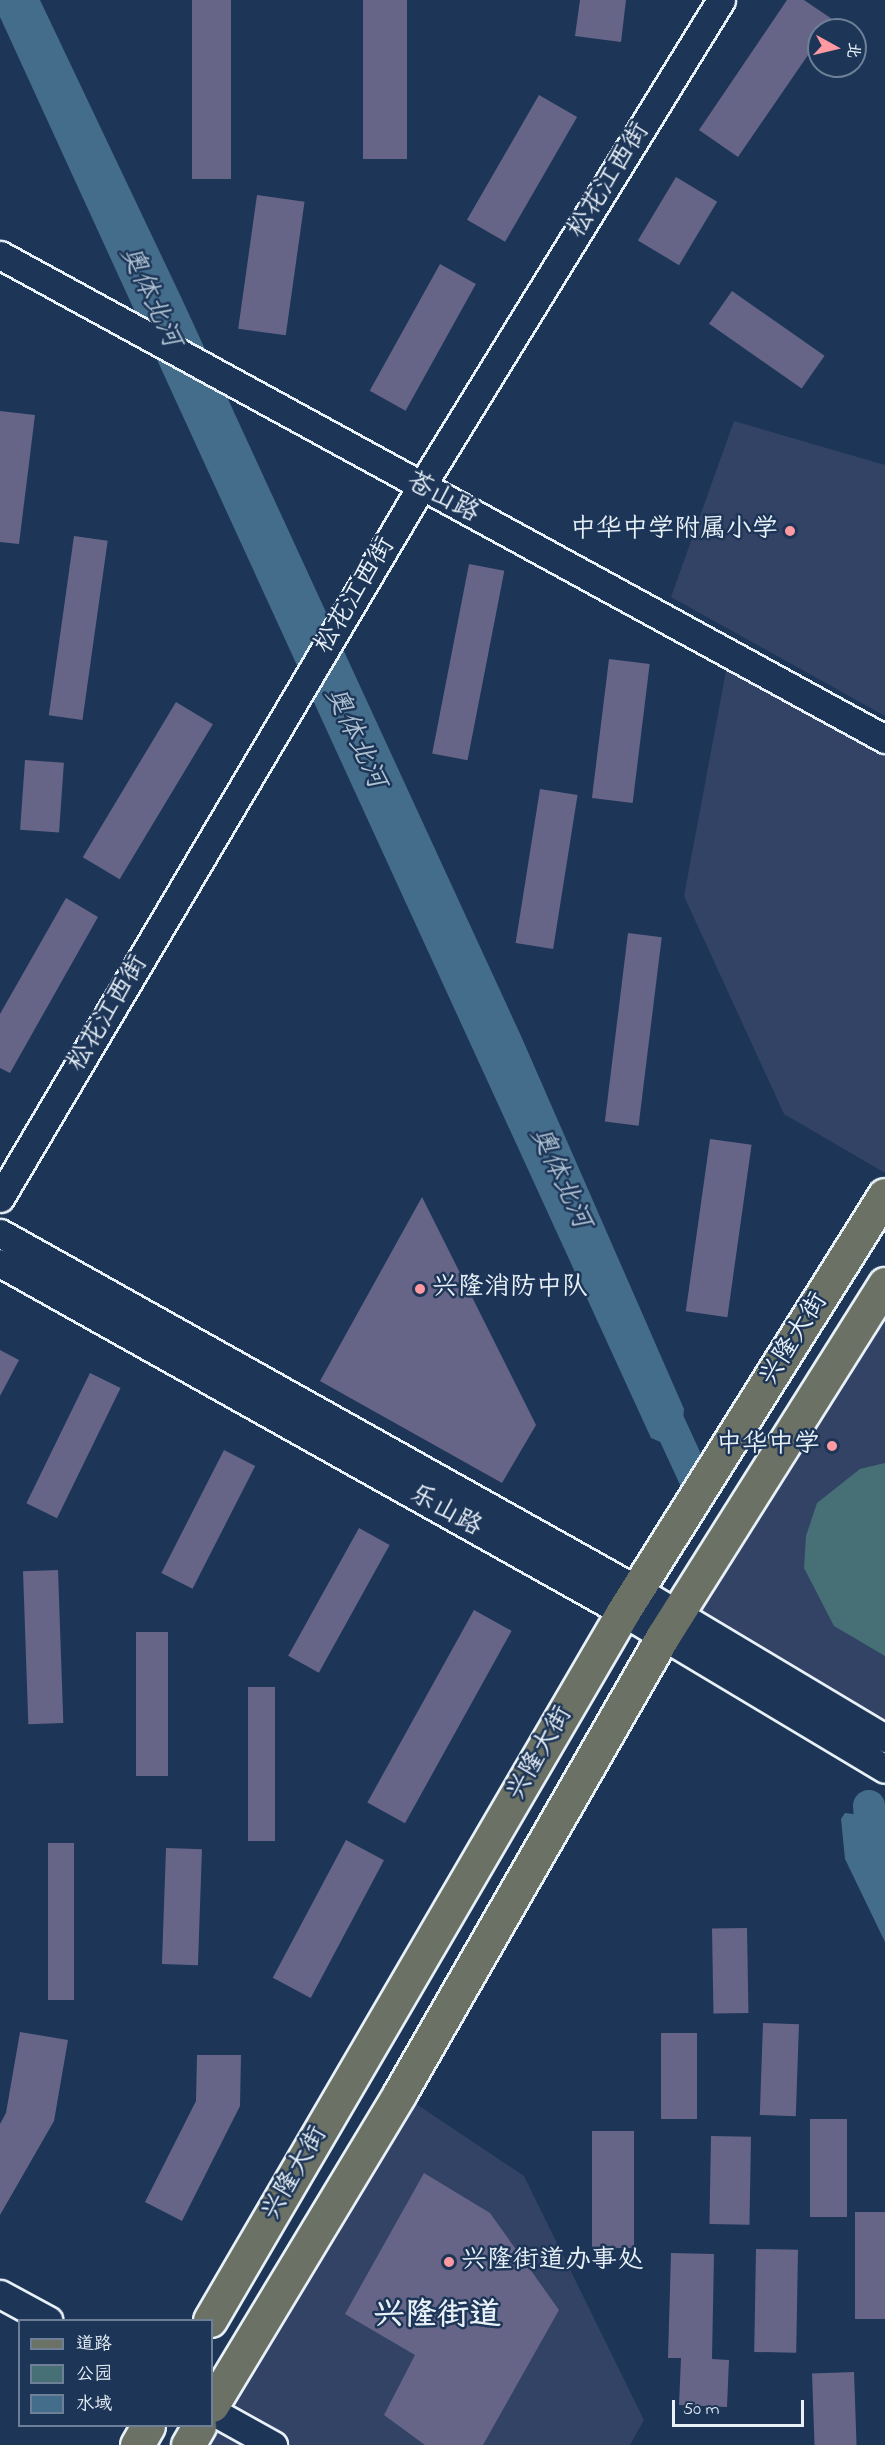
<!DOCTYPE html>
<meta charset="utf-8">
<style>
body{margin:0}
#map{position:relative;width:885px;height:2445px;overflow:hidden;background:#1d3557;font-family:"Indie Flower","LXGW WenKai TC",sans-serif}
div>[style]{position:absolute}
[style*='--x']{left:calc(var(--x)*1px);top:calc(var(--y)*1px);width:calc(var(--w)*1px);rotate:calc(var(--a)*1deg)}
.built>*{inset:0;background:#334366}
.green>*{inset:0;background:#477076}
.water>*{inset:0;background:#446d8c}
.river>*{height:32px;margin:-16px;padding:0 16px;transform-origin:16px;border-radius:16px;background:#446d8c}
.building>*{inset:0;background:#666588;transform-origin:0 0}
.roads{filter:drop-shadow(2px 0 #e8f1f8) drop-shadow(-2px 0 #e8f1f8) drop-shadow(0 2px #e8f1f8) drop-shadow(0 -2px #e8f1f8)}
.minor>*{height:27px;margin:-13.5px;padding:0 13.5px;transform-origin:13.5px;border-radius:13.5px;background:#1d3557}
.major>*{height:33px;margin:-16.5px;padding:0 16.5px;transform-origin:16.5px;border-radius:16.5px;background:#6b7165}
.dots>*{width:16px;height:16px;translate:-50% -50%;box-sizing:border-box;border:3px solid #1d3557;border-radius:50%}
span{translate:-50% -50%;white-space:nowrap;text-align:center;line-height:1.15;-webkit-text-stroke:5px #1d3557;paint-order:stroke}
.street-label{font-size:26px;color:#e8f1f8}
.poi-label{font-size:26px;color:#e8f1f8}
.right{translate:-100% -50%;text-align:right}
.left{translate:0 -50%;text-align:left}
.water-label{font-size:27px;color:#afc3d2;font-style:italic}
.district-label{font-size:32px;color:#e8f1f8;font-weight:700}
.legend{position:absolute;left:18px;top:2319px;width:195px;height:108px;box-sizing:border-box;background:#1d3557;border:2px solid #6e8097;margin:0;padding:8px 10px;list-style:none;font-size:18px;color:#e8f1f8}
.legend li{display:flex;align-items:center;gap:12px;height:30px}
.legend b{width:30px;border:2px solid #6e8097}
.north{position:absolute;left:807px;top:18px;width:60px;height:60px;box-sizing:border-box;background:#1d3557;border:2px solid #6e8097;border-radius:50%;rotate:98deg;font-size:16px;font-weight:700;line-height:24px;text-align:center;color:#e8f1f8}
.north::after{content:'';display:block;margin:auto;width:21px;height:27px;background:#ff9aa2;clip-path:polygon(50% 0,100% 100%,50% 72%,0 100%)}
.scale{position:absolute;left:672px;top:2400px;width:132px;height:27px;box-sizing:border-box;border:3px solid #e8f1f8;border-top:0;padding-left:8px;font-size:18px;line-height:21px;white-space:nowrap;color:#e8f1f8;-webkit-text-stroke:4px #1d3557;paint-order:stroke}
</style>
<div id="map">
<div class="built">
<div style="clip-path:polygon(734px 421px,885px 465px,885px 716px,671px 597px)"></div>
<div style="clip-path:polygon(729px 655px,885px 739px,885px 1173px,784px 1114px,684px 896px)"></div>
<div style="clip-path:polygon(885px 1278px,885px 1736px,674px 1613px)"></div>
<div style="clip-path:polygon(400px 2093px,524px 2176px,644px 2420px,630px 2445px,188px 2445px)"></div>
</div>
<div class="green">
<div style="clip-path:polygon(885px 1463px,885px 1656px,834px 1626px,804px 1568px,806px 1536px,817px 1503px,860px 1469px)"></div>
</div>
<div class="water">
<div style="clip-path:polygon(0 0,40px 0,181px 297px,521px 1036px,684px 1409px,680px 1450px,651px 1438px,0 17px)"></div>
<div style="clip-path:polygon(845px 1813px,868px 1816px,881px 1833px,885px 1857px,885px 1942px,845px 1859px,841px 1819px)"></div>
</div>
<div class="river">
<div style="--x:664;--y:1412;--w:72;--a:65.2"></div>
<div style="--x:869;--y:1806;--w:63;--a:85.5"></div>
<div style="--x:874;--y:1869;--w:27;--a:66"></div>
</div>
<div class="building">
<div style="left:192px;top:0;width:39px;height:179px"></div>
<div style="left:363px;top:0;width:44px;height:159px"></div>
<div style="clip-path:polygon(580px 0,626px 0,621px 42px,575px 36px)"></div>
<div style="clip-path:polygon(787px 0,804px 0,832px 19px,825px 30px,819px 30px,819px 39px,738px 157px,699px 130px)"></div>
<div style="left:539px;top:95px;width:44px;height:144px;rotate:30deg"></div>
<div style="left:676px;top:177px;width:48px;height:74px;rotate:31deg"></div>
<div style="left:257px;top:195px;width:48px;height:135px;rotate:8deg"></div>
<div style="left:440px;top:264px;width:41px;height:145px;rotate:29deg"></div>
<div style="left:732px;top:291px;width:113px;height:40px;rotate:35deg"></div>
<div style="clip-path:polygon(0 411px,35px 415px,19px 544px,0 542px)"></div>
<div style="left:74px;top:536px;width:34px;height:181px;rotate:8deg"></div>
<div style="left:469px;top:564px;width:36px;height:193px;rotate:11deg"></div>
<div style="left:609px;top:659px;width:41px;height:140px;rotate:7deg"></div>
<div style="left:176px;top:702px;width:43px;height:181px;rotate:31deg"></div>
<div style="left:25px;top:760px;width:39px;height:70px;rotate:4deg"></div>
<div style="left:540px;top:789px;width:38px;height:156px;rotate:9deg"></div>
<div style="clip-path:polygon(66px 898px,98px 917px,10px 1073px,0 1068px,0 1014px)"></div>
<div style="left:628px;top:933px;width:34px;height:190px;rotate:7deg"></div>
<div style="left:710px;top:1139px;width:42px;height:174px;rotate:8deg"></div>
<div style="clip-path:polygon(422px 1197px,536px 1425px,502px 1483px,320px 1381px)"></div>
<div style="clip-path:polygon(0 1350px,19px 1360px,0 1396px)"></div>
<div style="left:90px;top:1373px;width:34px;height:145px;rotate:26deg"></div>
<div style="left:224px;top:1450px;width:35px;height:138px;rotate:27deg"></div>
<div style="left:359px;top:1528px;width:35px;height:146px;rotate:29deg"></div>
<div style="left:58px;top:1570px;width:153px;height:35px;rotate:88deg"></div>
<div style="left:474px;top:1610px;width:43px;height:220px;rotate:29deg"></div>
<div style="left:136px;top:1632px;width:32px;height:144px"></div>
<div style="left:248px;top:1687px;width:27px;height:154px"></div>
<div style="left:346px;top:1840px;width:43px;height:156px;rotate:28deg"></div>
<div style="left:48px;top:1843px;width:26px;height:157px"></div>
<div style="left:166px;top:1848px;width:36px;height:116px;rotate:2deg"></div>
<div style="left:747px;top:1928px;width:85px;height:35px;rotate:89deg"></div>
<div style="left:763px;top:2023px;width:36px;height:92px;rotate:2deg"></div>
<div style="clip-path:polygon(20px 2032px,68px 2040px,54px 2121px,0 2215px,0 2124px,6px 2113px)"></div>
<div style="left:661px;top:2033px;width:36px;height:86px"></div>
<div style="clip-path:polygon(197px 2055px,241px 2055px,240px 2106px,182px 2221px,145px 2202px,196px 2101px)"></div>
<div style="left:810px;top:2119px;width:37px;height:98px"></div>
<div style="left:592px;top:2131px;width:42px;height:117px"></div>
<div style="left:711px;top:2136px;width:40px;height:88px;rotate:1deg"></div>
<div style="clip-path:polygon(424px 2173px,490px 2213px,559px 2310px,483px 2445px,425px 2445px,384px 2415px,415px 2355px,345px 2314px)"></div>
<div style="left:855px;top:2212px;width:30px;height:107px"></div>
<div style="left:756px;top:2249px;width:42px;height:103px;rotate:1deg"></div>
<div style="clip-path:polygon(671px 2253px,714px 2254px,712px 2359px,729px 2360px,727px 2407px,679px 2405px,681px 2358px,668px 2358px)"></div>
<div style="left:854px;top:2372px;width:73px;height:42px;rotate:88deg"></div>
</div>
<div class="roads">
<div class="minor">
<div style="--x:0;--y:255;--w:1009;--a:28.67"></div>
<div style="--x:0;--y:1198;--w:826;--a:-59.37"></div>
<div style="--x:421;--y:487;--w:572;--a:-58.37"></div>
<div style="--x:0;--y:1233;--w:732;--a:29.26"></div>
<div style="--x:639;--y:1591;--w:287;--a:30.9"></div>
<div style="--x:0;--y:1263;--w:714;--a:29.26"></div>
<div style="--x:623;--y:1612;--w:305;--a:30.9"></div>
<div style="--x:0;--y:2294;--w:55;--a:28.4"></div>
<div style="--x:212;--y:2411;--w:70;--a:29.1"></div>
</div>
<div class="major">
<div style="--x:210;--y:2320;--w:820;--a:-59.74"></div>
<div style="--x:623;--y:1612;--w:492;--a:-57.9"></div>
<div style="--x:212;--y:2405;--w:364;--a:-58.9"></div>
<div style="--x:400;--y:2093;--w:527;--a:-60.08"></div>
<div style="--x:663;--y:1636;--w:416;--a:-57.8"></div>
<div style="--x:137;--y:2445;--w:22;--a:-60"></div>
<div style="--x:188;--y:2445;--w:22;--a:-60"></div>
</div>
</div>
<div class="dots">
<div style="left:790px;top:531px;background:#ff9aa2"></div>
<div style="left:420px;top:1289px;background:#ff9aa2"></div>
<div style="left:832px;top:1446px;background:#ff9aa2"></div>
<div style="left:449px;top:2262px;background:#ff9aa2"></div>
</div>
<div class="street-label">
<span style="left:610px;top:181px;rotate:-58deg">松花江西街</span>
<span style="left:442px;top:499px;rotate:28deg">苍山路</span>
<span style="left:356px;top:596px;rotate:-59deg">松花江西街</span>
<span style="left:109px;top:1014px;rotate:-59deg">松花江西街</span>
<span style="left:795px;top:1340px;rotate:-58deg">兴隆大街</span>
<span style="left:445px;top:1512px;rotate:29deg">乐山路</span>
<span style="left:541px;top:1754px;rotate:-60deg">兴隆大街</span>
<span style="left:296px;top:2174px;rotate:-60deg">兴隆大街</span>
</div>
<div class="poi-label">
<span class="right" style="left:778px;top:531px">中华中学附属小学</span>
<span class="left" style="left:432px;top:1289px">兴隆消防中队</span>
<span class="right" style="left:820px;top:1446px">中华中学</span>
<span class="left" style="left:461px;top:2262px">兴隆街道办事处</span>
</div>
<div class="water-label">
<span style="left:150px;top:297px;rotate:65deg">奥体北河</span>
<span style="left:355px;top:738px;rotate:65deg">奥体北河</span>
<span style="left:560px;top:1178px;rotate:65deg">奥体北河</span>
</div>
<div class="district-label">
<span style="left:437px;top:2317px">兴隆街道</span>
</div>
<ul class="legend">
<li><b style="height:8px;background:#6b7165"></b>道路</li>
<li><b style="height:16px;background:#477076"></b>公园</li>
<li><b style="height:16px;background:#446d8c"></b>水域</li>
</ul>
<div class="north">北</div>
<div class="scale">50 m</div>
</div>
